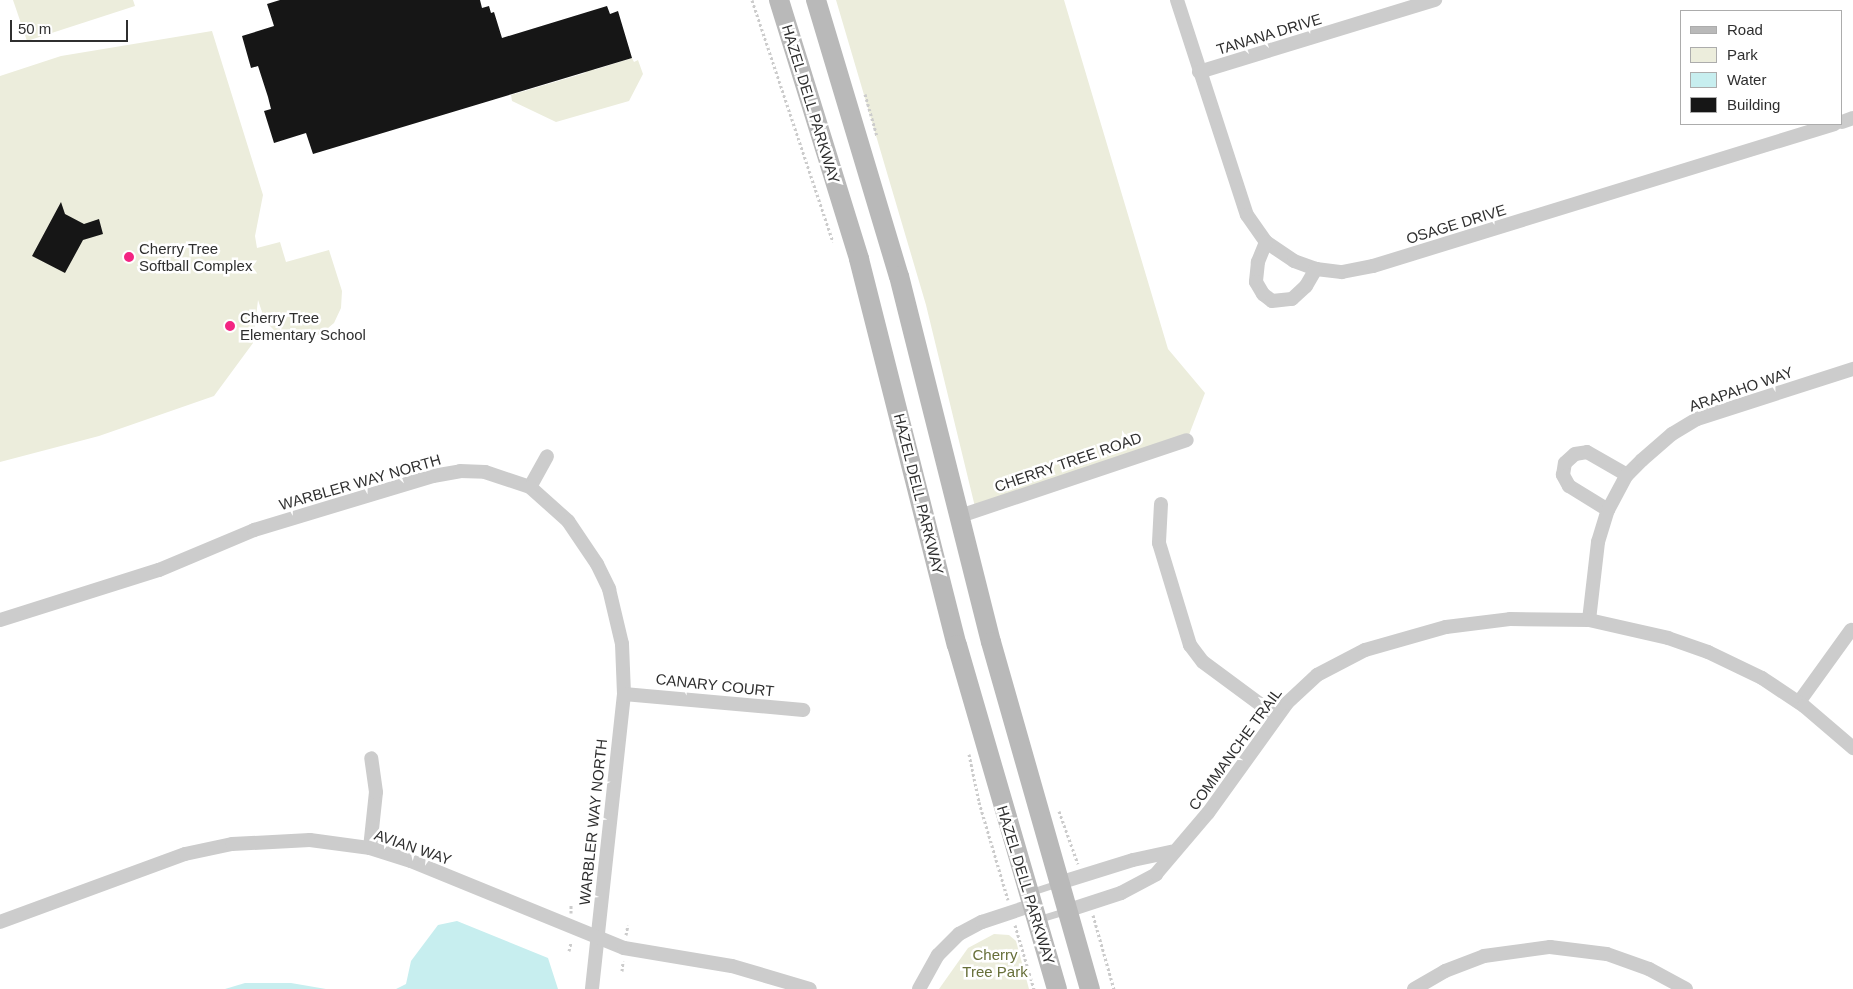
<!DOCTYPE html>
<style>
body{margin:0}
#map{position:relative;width:1853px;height:989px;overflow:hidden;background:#fff;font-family:Arial,sans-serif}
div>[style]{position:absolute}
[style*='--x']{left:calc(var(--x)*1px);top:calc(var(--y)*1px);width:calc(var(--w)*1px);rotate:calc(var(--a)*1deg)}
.green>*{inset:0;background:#eceddc}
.water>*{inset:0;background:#c7eeef}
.building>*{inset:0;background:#161616}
.path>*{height:3px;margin-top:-1.5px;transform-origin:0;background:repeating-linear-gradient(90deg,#ccc 0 2.5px,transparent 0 5px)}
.lane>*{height:7px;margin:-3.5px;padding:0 3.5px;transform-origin:3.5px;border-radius:3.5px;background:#ccc}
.street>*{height:14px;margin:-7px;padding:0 7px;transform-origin:7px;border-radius:7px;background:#ccc}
.secondary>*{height:20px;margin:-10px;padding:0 10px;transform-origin:10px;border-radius:10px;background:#b9b9b9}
.dots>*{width:14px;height:14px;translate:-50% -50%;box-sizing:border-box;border:2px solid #fff;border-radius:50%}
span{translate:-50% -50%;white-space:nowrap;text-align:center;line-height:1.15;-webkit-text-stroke:5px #fff;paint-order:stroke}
.street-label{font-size:15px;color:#2f2f2f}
.poi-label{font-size:15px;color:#2f2f2f}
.left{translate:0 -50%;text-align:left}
.park-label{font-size:15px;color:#676f39}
.legend{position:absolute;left:1680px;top:10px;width:162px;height:115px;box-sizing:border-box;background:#fff;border:1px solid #acacac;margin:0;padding:6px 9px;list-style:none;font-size:15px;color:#2f2f2f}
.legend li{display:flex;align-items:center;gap:10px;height:25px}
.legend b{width:25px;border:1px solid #acacac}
.scale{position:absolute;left:10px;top:20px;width:118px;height:22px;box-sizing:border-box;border:2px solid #2f2f2f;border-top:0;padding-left:6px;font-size:15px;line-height:18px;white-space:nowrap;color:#2f2f2f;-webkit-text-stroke:4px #fff;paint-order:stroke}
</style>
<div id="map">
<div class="green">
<div style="clip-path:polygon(13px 0,133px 0,135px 6px,27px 41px)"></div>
<div style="clip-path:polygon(836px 0,1064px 0,1168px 349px,1205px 393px,1187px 440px,976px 511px,926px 305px)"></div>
<div style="clip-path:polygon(212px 31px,263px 195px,255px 236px,257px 248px,280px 242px,286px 262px,329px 250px,342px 291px,341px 308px,334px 323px,322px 333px,306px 339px,290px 338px,276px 332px,265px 321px,258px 300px,253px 343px,214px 396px,99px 436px,0 462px,0 76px,61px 56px)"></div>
<div style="clip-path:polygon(632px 58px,634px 62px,638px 60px,643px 74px,629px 101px,556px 122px,512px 101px,511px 95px,585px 73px,583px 65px,592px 62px,594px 70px)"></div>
<div style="clip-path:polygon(994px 934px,1009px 935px,1016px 941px,1029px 989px,939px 989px,968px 948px)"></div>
</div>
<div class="water">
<div style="clip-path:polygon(457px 921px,548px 958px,558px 989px,396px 989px,406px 984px,411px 961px,438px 925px)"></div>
<div style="clip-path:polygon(245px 983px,291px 983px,326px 989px,225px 989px)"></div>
</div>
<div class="building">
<div style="clip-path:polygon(280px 0,480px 0,482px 8px,489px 6px,491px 13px,494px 12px,502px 38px,607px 6px,610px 14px,618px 11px,632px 58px,313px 154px,306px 133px,274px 143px,264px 111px,271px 109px,268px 97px,258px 66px,251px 68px,242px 36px,274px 26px,267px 4px)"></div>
<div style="clip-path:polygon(61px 202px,65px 214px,84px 224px,99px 219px,103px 234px,83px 240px,65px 273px,32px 256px)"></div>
</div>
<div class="path">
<div style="--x:752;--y:0;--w:255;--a:71.5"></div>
<div style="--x:865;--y:94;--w:44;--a:74.1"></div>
<div style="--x:969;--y:754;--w:49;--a:78.2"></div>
<div style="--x:979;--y:802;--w:102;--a:73.5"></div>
<div style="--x:1059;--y:811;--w:56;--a:70.3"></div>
<div style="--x:571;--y:913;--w:9;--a:-90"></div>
<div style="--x:1093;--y:915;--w:77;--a:74.2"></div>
<div style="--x:1015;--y:925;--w:67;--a:73.5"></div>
<div style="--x:626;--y:935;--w:10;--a:-79"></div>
<div style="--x:569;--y:951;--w:9;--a:-77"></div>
<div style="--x:622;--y:971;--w:10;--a:-84"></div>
</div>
<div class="lane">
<div style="--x:1031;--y:892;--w:29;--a:-18"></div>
<div style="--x:1039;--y:919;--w:28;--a:-17"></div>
</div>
<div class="street">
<div style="--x:1177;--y:0;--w:226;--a:72"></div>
<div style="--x:1247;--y:215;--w:33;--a:55"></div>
<div style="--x:1266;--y:242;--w:34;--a:34"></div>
<div style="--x:1294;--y:261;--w:23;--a:20"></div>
<div style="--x:1316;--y:269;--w:26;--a:7"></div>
<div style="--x:1342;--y:272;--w:32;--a:-11"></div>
<div style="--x:1373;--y:266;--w:483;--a:-17.1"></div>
<div style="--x:1199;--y:72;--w:247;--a:-17"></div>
<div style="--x:1842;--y:122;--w:12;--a:-20"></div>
<div style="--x:1266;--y:242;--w:22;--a:112"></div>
<div style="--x:1258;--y:262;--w:20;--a:96"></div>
<div style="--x:1256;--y:282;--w:14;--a:60"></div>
<div style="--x:1263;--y:294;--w:11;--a:38"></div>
<div style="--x:1272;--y:301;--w:20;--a:-6"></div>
<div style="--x:1292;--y:299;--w:19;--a:-43"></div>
<div style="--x:1306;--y:286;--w:20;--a:-60"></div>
<div style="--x:530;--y:487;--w:35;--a:-61"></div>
<div style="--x:1161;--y:504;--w:39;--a:93"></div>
<div style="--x:1159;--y:543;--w:107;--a:73.1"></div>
<div style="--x:1190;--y:645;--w:21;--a:53"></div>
<div style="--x:1203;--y:662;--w:91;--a:36.5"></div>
<div style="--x:1608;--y:510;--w:46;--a:-148.4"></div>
<div style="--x:1569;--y:486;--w:13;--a:-119"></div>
<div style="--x:1563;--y:475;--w:12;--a:-81"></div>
<div style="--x:1565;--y:463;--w:13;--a:-42"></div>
<div style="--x:1575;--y:454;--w:12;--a:-9"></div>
<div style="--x:1587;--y:452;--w:46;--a:29.9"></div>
<div style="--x:960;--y:516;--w:239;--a:-18.5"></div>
<div style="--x:0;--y:620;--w:167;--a:-17.5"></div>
<div style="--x:159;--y:570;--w:103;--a:-22.8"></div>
<div style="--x:254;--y:530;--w:187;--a:-16.8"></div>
<div style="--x:433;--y:476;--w:27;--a:-10"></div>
<div style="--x:460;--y:471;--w:25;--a:2"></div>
<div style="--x:485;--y:472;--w:47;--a:18.4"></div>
<div style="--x:530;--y:487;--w:51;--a:41.8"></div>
<div style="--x:568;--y:521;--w:52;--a:56"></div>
<div style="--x:597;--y:564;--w:28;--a:64"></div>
<div style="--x:609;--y:589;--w:57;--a:76.7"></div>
<div style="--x:622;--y:644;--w:50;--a:87.7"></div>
<div style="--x:624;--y:694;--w:297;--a:96.2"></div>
<div style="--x:1589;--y:620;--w:79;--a:-83.4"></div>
<div style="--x:1598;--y:542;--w:34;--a:-73"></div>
<div style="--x:1608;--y:510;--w:40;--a:-62"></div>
<div style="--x:1627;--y:475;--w:21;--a:-45"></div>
<div style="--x:1642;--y:460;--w:40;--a:-41"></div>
<div style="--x:1672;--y:434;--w:29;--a:-31"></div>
<div style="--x:1697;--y:419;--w:164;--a:-17.8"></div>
<div style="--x:624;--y:694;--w:180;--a:5.1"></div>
<div style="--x:1799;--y:702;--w:89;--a:-54.2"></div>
<div style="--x:370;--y:848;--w:56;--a:-83.9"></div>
<div style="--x:376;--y:792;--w:34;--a:-98"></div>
<div style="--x:1059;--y:883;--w:77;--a:-17.3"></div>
<div style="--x:1133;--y:860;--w:40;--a:-12"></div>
<div style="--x:1066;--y:911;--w:58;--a:-18.1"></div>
<div style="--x:1121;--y:893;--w:40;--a:-28"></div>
<div style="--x:1156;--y:874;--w:80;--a:-49.6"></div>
<div style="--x:1208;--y:813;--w:135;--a:-54.3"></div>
<div style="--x:1287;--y:703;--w:41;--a:-43"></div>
<div style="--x:1317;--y:675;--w:54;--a:-27.5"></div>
<div style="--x:1365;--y:650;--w:84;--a:-15.9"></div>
<div style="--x:1446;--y:627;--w:64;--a:-7.1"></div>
<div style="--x:1510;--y:619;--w:79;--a:0.7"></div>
<div style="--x:1589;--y:620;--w:81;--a:12.8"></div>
<div style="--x:1668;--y:638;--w:42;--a:19.3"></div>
<div style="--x:1708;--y:652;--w:60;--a:25.7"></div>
<div style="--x:1762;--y:678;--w:50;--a:33.7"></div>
<div style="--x:1804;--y:706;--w:65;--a:40.6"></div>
<div style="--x:0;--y:922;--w:197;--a:-20.2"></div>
<div style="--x:185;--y:854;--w:48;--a:-12"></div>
<div style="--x:232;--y:844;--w:78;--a:-2.9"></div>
<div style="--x:310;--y:840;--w:61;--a:7.6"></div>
<div style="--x:370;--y:848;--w:43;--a:17.6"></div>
<div style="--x:411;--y:861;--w:230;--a:22.2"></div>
<div style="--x:624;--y:948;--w:109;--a:9.5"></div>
<div style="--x:732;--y:966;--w:81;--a:16.4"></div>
<div style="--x:919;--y:989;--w:39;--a:-61"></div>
<div style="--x:938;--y:955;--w:30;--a:-45"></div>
<div style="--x:959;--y:934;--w:26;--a:-28"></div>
<div style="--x:982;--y:922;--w:54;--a:-18.4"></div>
<div style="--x:1414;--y:989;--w:36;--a:-30"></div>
<div style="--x:1445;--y:971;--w:42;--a:-21"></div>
<div style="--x:1484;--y:956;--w:67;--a:-7.8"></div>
<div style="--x:1550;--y:947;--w:57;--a:7"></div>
<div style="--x:1607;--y:954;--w:45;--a:19.7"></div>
<div style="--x:1649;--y:969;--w:42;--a:28.4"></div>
</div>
<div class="secondary">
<div style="--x:779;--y:0;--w:271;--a:72.8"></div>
<div style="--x:859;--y:259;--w:398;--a:75.8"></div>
<div style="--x:957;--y:645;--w:358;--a:73.8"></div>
<div style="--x:816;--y:0;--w:288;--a:73.3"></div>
<div style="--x:899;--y:276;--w:377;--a:75.9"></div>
<div style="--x:991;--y:642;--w:361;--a:74.1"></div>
</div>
<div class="dots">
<div style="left:129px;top:257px;background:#f32482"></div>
<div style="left:230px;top:326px;background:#f32482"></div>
</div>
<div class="street-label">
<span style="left:1269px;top:34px;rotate:-17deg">TANANA DRIVE</span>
<span style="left:811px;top:104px;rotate:73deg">HAZEL DELL PARKWAY</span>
<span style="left:1456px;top:224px;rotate:-17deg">OSAGE DRIVE</span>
<span style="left:1741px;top:389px;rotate:-19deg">ARAPAHO WAY</span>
<span style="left:1068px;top:462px;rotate:-19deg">CHERRY TREE ROAD</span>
<span style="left:360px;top:482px;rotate:-16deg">WARBLER WAY NORTH</span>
<span style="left:919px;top:494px;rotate:76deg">HAZEL DELL PARKWAY</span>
<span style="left:715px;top:685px;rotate:6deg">CANARY COURT</span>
<span style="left:1235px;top:749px;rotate:-54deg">COMMANCHE TRAIL</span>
<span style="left:593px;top:822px;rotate:-84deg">WARBLER WAY NORTH</span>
<span style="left:413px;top:847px;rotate:19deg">AVIAN WAY</span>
<span style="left:1026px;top:885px;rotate:73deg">HAZEL DELL PARKWAY</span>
</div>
<div class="poi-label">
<span class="left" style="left:139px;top:257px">Cherry Tree<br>Softball Complex</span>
<span class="left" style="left:240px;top:326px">Cherry Tree<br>Elementary School</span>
</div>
<div class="park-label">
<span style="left:995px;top:963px">Cherry<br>Tree Park</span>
</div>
<ul class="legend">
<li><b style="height:6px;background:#b9b9b9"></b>Road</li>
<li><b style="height:14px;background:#eceddc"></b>Park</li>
<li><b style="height:14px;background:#c7eeef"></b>Water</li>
<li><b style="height:14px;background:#161616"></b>Building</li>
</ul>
<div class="scale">50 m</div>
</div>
